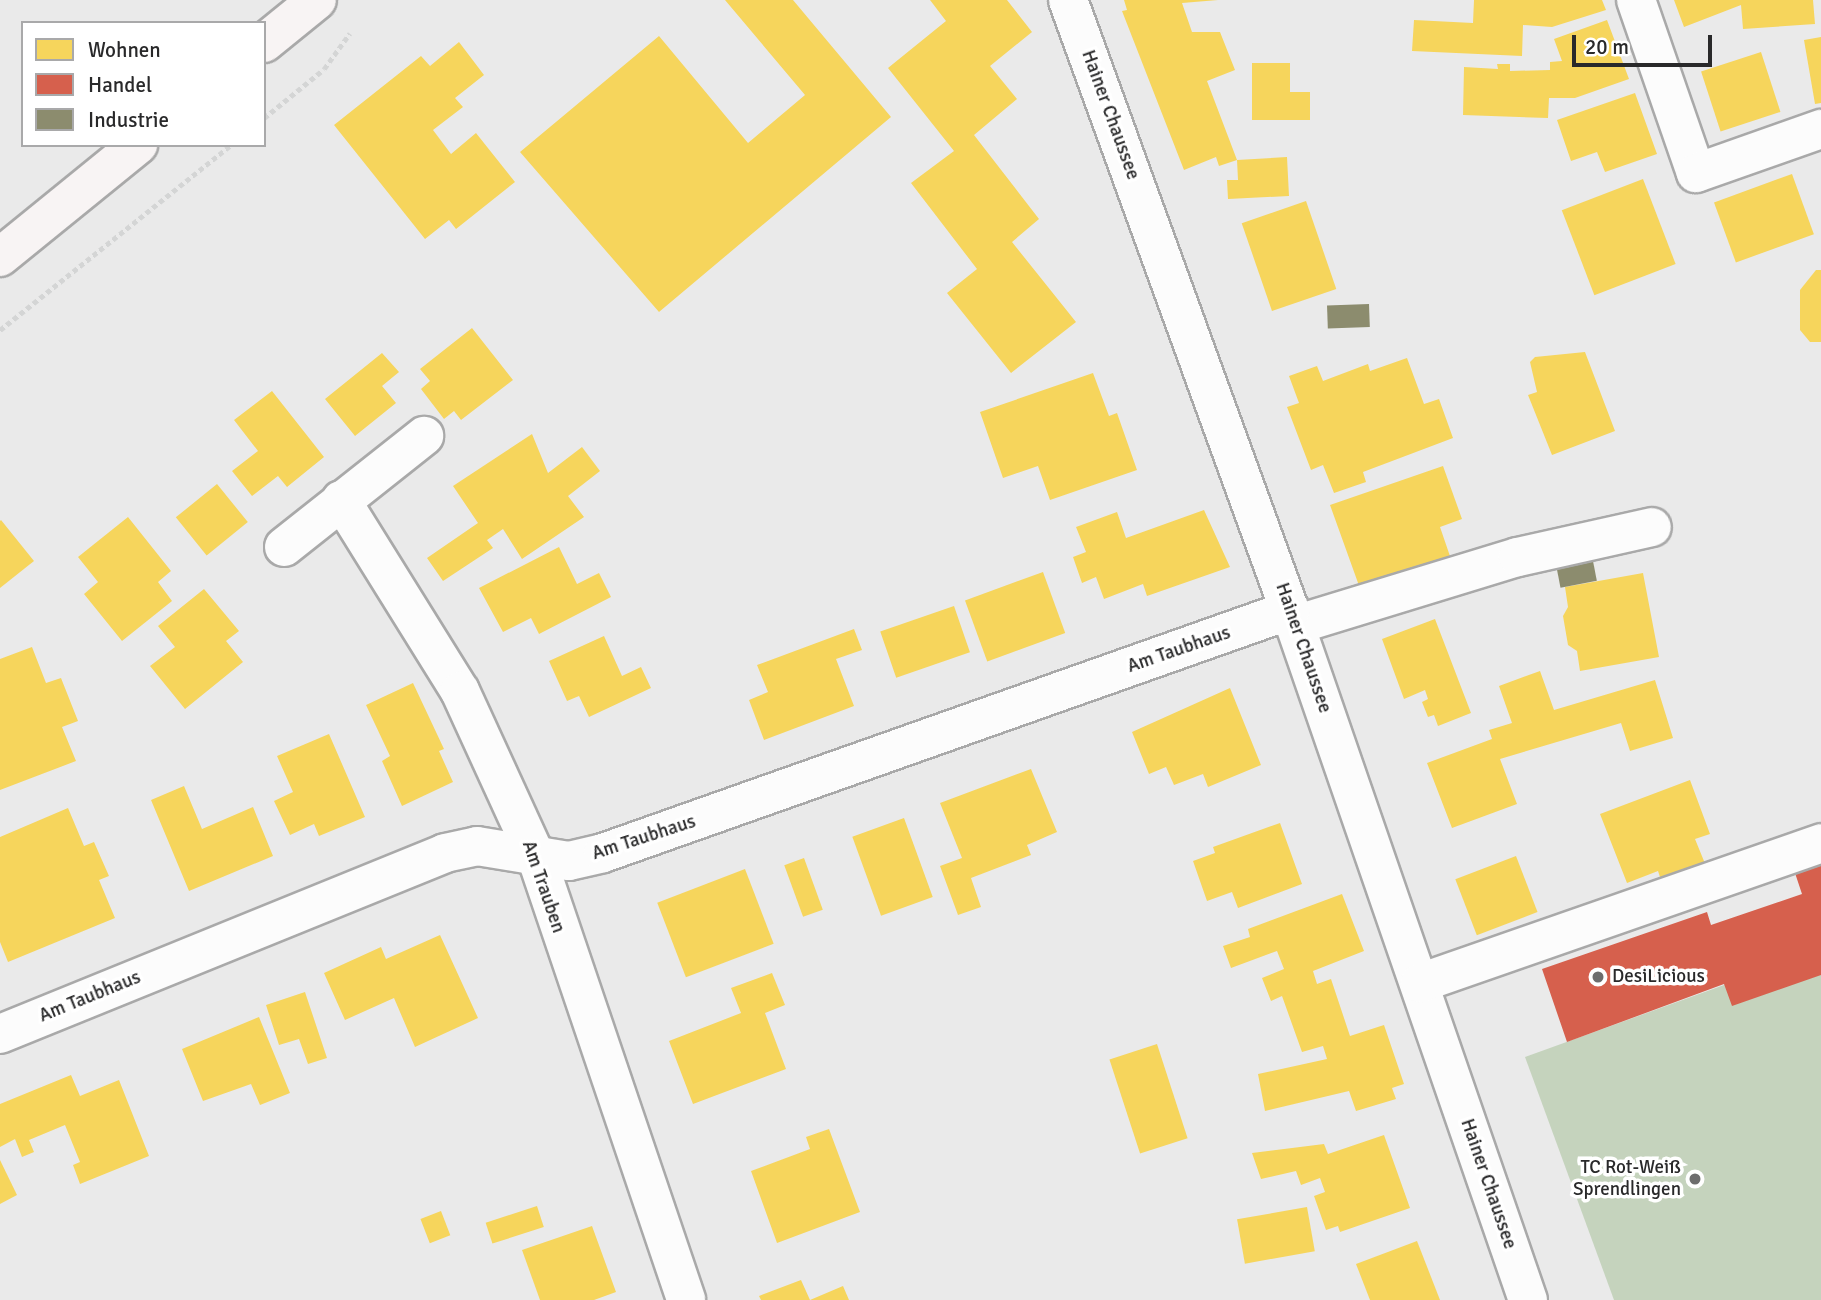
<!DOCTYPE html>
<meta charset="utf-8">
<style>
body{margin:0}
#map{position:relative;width:1821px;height:1300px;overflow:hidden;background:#eaeaea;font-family:Signika,sans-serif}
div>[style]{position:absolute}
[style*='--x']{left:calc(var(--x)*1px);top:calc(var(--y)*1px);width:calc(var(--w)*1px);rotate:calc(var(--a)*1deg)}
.green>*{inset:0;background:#c5d3bd}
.homes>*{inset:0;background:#f6d55c;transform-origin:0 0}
.shops>*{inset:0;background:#d6604d}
.industry>*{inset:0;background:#8c8c6e;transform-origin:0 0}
.path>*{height:4.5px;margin-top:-2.25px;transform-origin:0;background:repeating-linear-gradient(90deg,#d4d5d5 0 5px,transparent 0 8.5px)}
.roads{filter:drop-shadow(2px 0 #a9a9a9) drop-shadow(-2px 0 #a9a9a9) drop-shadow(0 2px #a9a9a9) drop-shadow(0 -2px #a9a9a9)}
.minor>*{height:38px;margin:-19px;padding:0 19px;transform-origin:19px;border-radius:19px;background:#fcfcfc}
.major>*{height:38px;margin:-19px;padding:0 19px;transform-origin:19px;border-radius:19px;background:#f8f4f4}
.dots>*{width:19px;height:19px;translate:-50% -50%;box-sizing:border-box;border:4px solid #fff;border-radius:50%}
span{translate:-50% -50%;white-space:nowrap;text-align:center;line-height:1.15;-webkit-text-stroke:7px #fff;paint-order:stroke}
.street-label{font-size:19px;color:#29292a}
.poi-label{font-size:19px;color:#29292a}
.left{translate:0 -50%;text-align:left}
.right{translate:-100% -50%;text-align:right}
.legend{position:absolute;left:21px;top:21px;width:245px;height:126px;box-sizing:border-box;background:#fff;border:2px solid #a9a9aa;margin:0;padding:9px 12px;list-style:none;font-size:21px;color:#29292a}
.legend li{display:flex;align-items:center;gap:14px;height:35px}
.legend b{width:35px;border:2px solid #a9a9aa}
.scale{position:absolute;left:1572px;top:35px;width:140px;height:32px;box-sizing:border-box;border:4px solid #29292a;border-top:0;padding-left:9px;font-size:21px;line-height:24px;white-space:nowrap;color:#29292a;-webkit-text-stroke:5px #fff;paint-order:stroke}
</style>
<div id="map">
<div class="green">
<div style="clip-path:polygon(1821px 950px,1821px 1300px,1614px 1300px,1525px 1057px)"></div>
</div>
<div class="homes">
<div style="clip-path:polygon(725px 0,793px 0,891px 117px,659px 312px,520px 152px,659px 36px,748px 143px,805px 95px)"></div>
<div style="clip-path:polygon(930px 0,1007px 0,1032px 32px,990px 66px,1017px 99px,974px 135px,1039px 219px,1012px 242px,1076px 322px,1011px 373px,947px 293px,977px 269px,911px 183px,954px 151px,888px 68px,946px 21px)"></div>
<div style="clip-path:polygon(1124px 0,1218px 0,1182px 3px,1192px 32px,1220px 32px,1235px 70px,1207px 81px,1237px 160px,1287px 157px,1289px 196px,1228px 199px,1227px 180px,1238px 180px,1237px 160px,1219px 166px,1216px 157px,1184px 170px,1122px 11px,1127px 10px)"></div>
<div style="clip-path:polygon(1474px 0,1602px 0,1606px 10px,1552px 27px,1523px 25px,1522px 56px,1412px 51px,1414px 20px,1473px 23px)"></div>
<div style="clip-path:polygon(1674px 0,1813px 0,1815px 24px,1743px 29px,1741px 5px,1684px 27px)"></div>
<div style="clip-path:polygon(1607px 20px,1629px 79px,1575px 98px,1549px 98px,1548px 118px,1463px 115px,1464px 67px,1498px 69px,1497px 64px,1510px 64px,1510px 71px,1550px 70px,1550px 62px,1562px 61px,1554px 39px)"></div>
<div style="clip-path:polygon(1821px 37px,1821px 103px,1815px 104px,1804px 40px)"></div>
<div style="clip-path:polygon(459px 42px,484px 75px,455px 98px,463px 107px,433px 130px,451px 154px,476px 133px,515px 182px,456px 229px,449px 220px,425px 239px,334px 125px,421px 56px,430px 66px)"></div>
<div style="left:1761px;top:52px;width:63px;height:63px;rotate:72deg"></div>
<div style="clip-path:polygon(1252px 63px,1290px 63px,1290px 92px,1310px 92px,1310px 120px,1252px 120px)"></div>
<div style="clip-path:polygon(1635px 93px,1657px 154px,1605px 172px,1597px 152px,1571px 161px,1557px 120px)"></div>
<div style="left:1792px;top:174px;width:64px;height:83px;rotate:70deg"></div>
<div style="left:1643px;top:179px;width:91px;height:87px;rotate:69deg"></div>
<div style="left:1306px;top:201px;width:93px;height:68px;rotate:71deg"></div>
<div style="clip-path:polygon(1816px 270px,1821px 270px,1821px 342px,1810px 342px,1800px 330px,1800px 290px)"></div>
<div style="clip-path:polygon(472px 328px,513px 380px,461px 420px,454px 411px,444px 419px,421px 389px,430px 381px,420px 369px)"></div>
<div style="clip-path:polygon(1585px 352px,1615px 431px,1552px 455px,1528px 395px,1537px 392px,1530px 362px,1535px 357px)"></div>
<div style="clip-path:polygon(382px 353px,399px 372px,382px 386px,396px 403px,355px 436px,325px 399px)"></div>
<div style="clip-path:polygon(1407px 358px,1424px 404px,1439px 399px,1453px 438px,1363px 472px,1366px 482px,1334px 493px,1323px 465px,1311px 470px,1287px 407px,1299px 403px,1289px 376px,1317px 366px,1323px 381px,1368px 364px,1370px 371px)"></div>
<div style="clip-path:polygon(1093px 373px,1109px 416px,1117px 413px,1137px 470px,1050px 500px,1038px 466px,1003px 478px,980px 412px)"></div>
<div style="clip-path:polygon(272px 391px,324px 457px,287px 487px,278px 476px,252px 496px,232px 471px,258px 451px,234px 420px)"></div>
<div style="clip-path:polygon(532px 434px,548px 473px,582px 447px,600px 471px,568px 496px,584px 517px,522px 559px,503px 529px,487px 540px,493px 548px,443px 581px,427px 558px,478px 523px,453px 486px)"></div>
<div style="clip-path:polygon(1443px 466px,1462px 519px,1440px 527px,1452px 562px,1362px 594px,1330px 505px)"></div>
<div style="left:217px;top:484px;width:49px;height:53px;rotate:51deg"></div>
<div style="clip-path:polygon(1204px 510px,1230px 567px,1147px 596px,1143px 584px,1104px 599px,1096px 577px,1082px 583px,1073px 557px,1086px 552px,1076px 527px,1117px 512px,1126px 538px)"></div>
<div style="clip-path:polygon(128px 517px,171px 571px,158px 582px,172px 601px,122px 641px,84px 594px,98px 582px,78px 557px)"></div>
<div style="clip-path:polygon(1px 520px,34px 561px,0 588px,0 521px)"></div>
<div style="clip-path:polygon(559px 547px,577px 584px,599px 573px,611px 597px,539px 634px,531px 618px,503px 632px,479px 588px)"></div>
<div style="left:1043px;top:572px;width:65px;height:83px;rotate:70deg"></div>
<div style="clip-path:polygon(1643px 573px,1659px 657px,1580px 671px,1577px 651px,1568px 645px,1563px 616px,1568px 607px,1565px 587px)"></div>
<div style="clip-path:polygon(204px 589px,239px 631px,226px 641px,243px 662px,185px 709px,150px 666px,175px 647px,158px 626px)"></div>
<div style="left:954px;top:606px;width:49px;height:78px;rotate:71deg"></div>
<div style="clip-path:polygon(1435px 619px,1471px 713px,1438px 726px,1434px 715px,1428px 717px,1422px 702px,1428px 699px,1425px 690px,1404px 699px,1382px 639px)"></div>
<div style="clip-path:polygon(854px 629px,862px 650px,836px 659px,854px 706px,764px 740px,749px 700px,768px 692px,757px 665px)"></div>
<div style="clip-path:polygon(604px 636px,622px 676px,641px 667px,651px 688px,589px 717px,579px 696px,567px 701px,549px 661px)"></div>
<div style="clip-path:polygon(32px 647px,46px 683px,61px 678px,78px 721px,62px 727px,76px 761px,0 790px,0 659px)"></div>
<div style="clip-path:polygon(1540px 671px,1554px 710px,1655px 680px,1673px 738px,1630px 751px,1621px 723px,1500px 759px,1517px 804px,1452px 828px,1427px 763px,1492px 739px,1489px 730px,1512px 723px,1499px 686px)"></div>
<div style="clip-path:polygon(413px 683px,444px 749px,439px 751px,453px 782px,402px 806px,382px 761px,390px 756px,366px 705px)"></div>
<div style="clip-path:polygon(1230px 688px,1261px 765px,1208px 787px,1203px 774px,1174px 785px,1166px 767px,1149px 774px,1132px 732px)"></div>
<div style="clip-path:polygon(329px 734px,365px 817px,319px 836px,314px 824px,290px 835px,274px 801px,293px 792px,277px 756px)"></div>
<div style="clip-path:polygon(1031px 769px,1057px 832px,1027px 845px,1031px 855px,971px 878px,981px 907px,958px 915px,940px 866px,962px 858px,940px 803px)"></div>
<div style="clip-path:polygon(1690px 780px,1710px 834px,1695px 839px,1706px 866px,1662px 883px,1658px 871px,1627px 883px,1600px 814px)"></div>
<div style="clip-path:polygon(184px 786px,202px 829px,253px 807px,273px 856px,189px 891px,151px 800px)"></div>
<div style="clip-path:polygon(68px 808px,84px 846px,94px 842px,109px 876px,99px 880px,115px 918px,8px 962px,0 942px,0 837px)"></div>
<div style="left:904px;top:818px;width:84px;height:55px;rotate:70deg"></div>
<div style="clip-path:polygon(1280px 823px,1302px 884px,1238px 908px,1232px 892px,1207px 901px,1193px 861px,1215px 853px,1213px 847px)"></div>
<div style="left:1516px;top:856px;width:60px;height:65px;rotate:69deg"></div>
<div style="left:804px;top:858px;width:55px;height:21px;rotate:70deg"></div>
<div style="left:745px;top:869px;width:80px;height:94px;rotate:69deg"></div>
<div style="clip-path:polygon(1342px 894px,1364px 951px,1313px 971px,1317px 984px,1331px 979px,1350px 1036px,1384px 1025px,1404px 1084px,1392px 1088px,1396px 1099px,1356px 1111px,1349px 1091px,1265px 1111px,1258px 1074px,1327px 1059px,1323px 1046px,1302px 1052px,1282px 996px,1271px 1001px,1262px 978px,1284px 969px,1277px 951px,1231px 968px,1223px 946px,1250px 937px,1248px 929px)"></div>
<div style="clip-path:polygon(440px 935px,478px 1018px,415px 1047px,394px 998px,345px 1020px,324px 973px,381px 947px,386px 959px)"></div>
<div style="clip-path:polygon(772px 973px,785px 1005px,765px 1013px,786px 1069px,693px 1104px,669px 1041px,741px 1013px,731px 988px)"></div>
<div style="clip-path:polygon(305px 992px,327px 1058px,308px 1064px,299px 1039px,279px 1045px,266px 1005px)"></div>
<div style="clip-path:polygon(259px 1017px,290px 1093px,260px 1105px,251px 1084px,203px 1101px,182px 1049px)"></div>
<div style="left:1157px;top:1044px;width:99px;height:50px;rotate:72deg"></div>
<div style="clip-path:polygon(71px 1075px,80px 1096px,119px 1080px,149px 1156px,80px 1184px,73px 1165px,80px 1162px,65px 1125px,29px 1140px,34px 1152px,22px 1157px,15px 1139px,0 1147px,0 1104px)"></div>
<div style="clip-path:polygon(829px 1129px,860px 1212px,777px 1243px,751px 1171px,810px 1149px,806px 1137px)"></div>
<div style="clip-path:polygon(1384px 1135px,1410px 1208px,1340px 1232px,1338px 1226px,1326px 1230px,1314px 1196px,1325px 1192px,1320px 1178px,1301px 1185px,1296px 1171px,1261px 1179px,1252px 1153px,1324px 1144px,1328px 1154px)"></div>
<div style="clip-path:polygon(0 1160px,17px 1195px,0 1204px)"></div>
<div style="left:537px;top:1206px;width:22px;height:54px;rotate:72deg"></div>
<div style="left:1307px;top:1207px;width:45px;height:71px;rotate:80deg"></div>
<div style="left:441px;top:1211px;width:26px;height:22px;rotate:69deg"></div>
<div style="clip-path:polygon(592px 1226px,616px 1292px,594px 1300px,540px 1300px,522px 1250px)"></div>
<div style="clip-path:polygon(1417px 1241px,1440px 1300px,1370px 1300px,1356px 1264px)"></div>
<div style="clip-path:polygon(801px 1280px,810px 1300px,843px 1286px,849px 1300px,761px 1300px,759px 1296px)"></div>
</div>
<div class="shops">
<div style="clip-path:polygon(1821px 864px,1821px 975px,1732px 1006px,1724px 984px,1567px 1042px,1542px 969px,1707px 912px,1711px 925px,1802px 894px,1795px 873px)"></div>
</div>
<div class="industry">
<div style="left:1369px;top:304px;width:23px;height:42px;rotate:88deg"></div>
<div style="left:1593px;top:561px;width:20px;height:37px;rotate:79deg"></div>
</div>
<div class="path">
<div style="--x:264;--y:118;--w:77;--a:-39.2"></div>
<div style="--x:324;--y:69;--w:44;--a:-54.2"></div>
<div style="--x:0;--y:330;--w:296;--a:-38.7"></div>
</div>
<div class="roads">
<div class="minor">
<div style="--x:1068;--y:0;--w:665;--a:70.04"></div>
<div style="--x:1295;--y:625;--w:714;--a:70.96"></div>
<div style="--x:1636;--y:0;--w:183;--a:70.9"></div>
<div style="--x:1696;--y:173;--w:133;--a:-19.4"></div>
<div style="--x:341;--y:500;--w:225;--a:58.1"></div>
<div style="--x:460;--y:691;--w:185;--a:65.4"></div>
<div style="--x:537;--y:859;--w:465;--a:71.3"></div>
<div style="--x:284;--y:547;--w:179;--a:-38.4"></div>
<div style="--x:1295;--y:625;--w:233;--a:-17"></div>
<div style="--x:1518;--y:557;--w:137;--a:-12.6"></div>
<div style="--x:1420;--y:983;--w:425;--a:-19.2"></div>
<div style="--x:0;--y:1034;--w:480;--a:-22.1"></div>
<div style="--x:445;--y:853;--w:33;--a:-12"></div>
<div style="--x:477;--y:846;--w:93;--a:9.3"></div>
<div style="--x:569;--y:861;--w:35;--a:-13"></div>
<div style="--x:603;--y:853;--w:729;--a:-19.48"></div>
</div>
<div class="major">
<div style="--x:264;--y:43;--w:68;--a:-39.1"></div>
<div style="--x:0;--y:257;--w:178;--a:-39.1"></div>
</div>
</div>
<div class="dots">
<div style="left:1598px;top:977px;background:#6d6d6d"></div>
<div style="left:1695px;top:1179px;background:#6d6d6d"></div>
</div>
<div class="street-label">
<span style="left:1110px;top:115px;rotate:70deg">Hainer Chaussee</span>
<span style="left:1303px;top:648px;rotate:71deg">Hainer Chaussee</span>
<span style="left:1179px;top:650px;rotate:-19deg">Am Taubhaus</span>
<span style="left:644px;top:838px;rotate:-18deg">Am Taubhaus</span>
<span style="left:543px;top:887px;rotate:71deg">Am Trauben</span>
<span style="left:90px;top:997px;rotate:-22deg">Am Taubhaus</span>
<span style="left:1488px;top:1184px;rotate:71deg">Hainer Chaussee</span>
</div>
<div class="poi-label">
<span class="left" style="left:1612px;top:977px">DesiLicious</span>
<span class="right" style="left:1681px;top:1179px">TC Rot-Weiß<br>Sprendlingen</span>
</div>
<ul class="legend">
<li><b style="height:19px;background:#f6d55c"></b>Wohnen</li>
<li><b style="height:19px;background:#d6604d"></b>Handel</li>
<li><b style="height:19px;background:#8c8c6e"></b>Industrie</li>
</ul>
<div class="scale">20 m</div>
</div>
